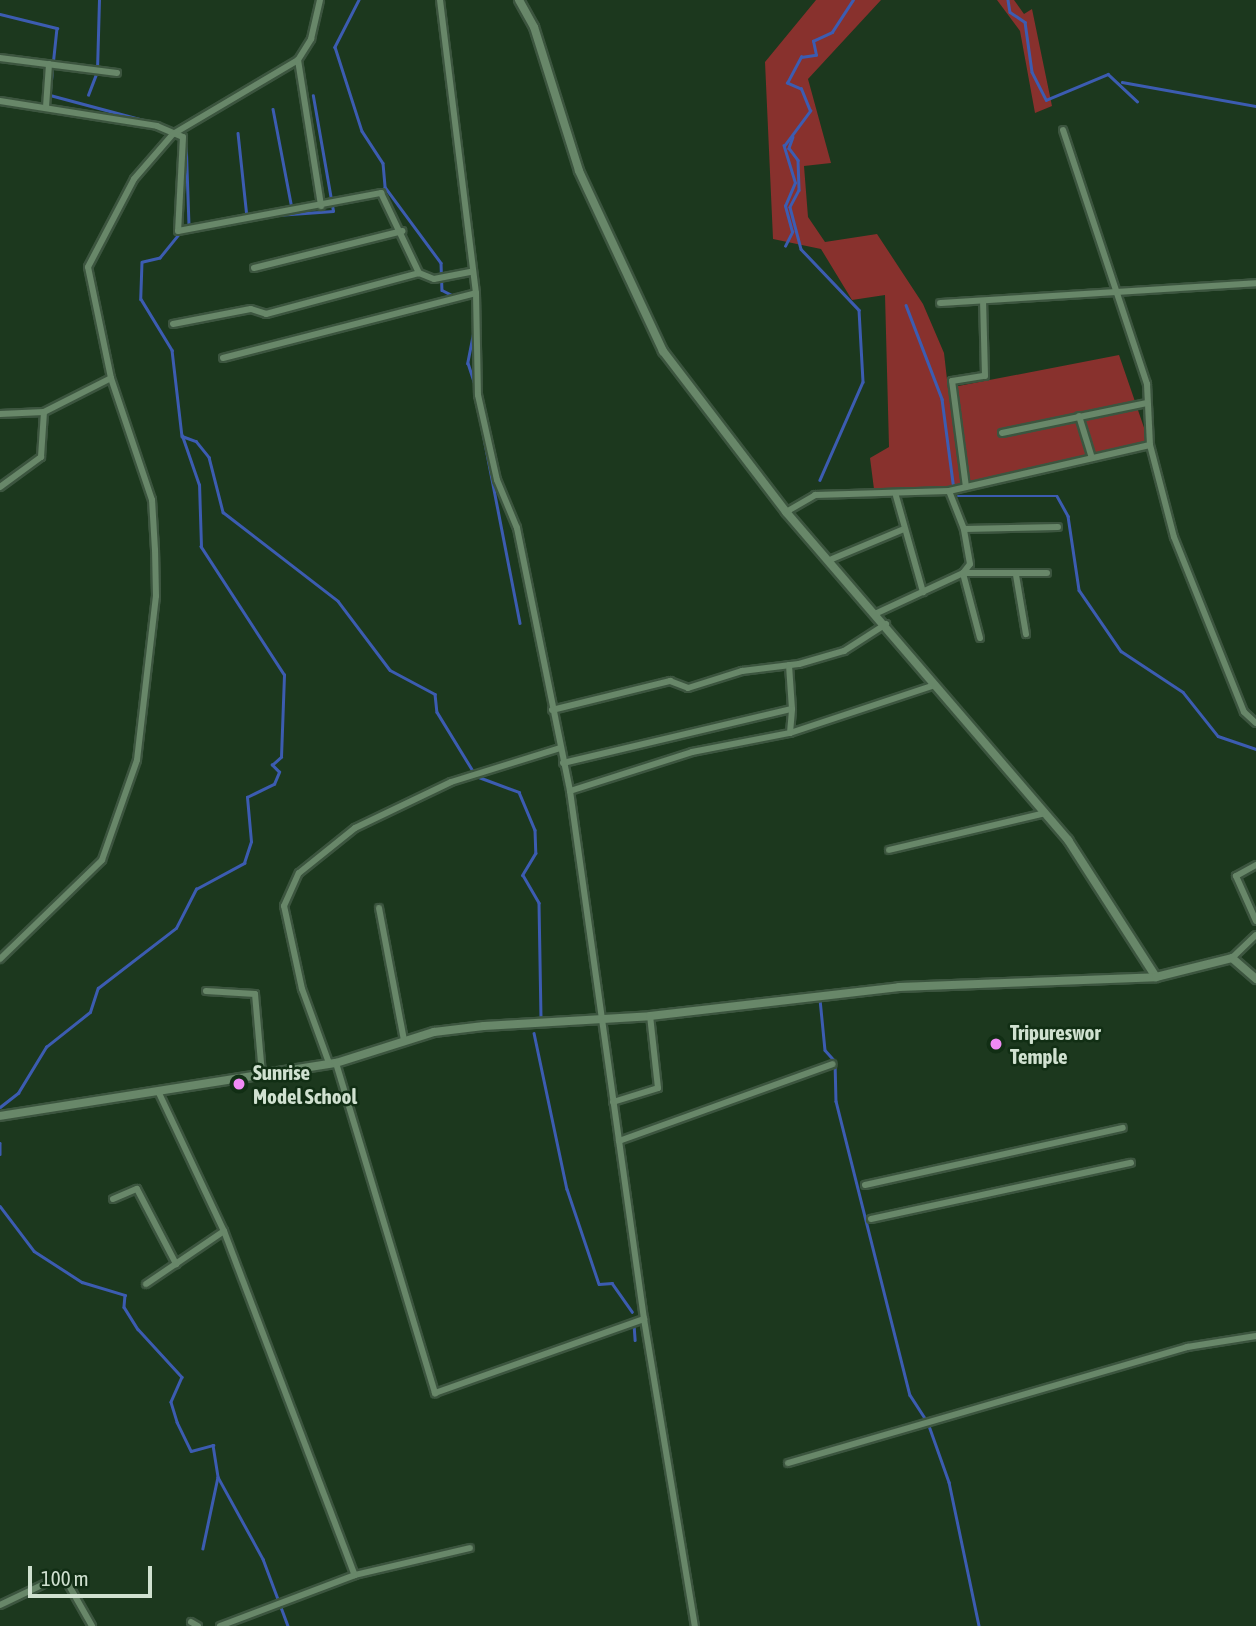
<!DOCTYPE html>
<style>
body{margin:0}
#map{position:relative;width:1256px;height:1626px;overflow:hidden;background:#1c381e;font-family:"Asap Condensed",sans-serif}
div>[style]{position:absolute}
[style*='--x']{left:calc(var(--x)*1px);top:calc(var(--y)*1px);width:calc(var(--w)*1px);rotate:calc(var(--a)*1deg)}
.green>*{inset:0;background:#88312d}
.stream>*{height:2.5px;margin:-1.25px;padding:0 1.25px;transform-origin:1.25px;border-radius:1.25px;background:#3c5cb1}
.roads{filter:drop-shadow(2px 0 #3c553f) drop-shadow(-2px 0 #3c553f) drop-shadow(0 2px #3c553f) drop-shadow(0 -2px #3c553f)}
.minor>*{height:6px;margin:-3px;padding:0 3px;transform-origin:3px;border-radius:3px;background:#688769}
.tertiary>*{height:8px;margin:-4px;padding:0 4px;transform-origin:4px;border-radius:4px;background:#688769}
.dots>*{width:19px;height:19px;translate:-50% -50%;box-sizing:border-box;border:4px solid #112e14;border-radius:50%}
span{translate:-50% -50%;white-space:nowrap;text-align:center;line-height:1.15;-webkit-text-stroke:5px #112e14;paint-order:stroke}
.poi-label{font-size:21px;color:#d0e1d0;font-weight:700}
.left{translate:0 -50%;text-align:left}
.scale{position:absolute;left:28px;top:1566px;width:124px;height:32px;box-sizing:border-box;border:4px solid #d0e1d0;border-top:0;padding-left:9px;font-size:21px;line-height:24px;white-space:nowrap;color:#d0e1d0;-webkit-text-stroke:5px #112e14;paint-order:stroke}
</style>
<div id="map">
<div class="green">
<div style="clip-path:polygon(816px 0,881px 0,808px 79px,831px 163px,804px 166px,808px 217px,825px 242px,877px 234px,923px 304px,944px 353px,948px 388px,1119px 355px,1150px 445px,949px 491px,875px 497px,870px 458px,889px 447px,885px 295px,852px 300px,821px 249px,773px 239px,765px 62px)"></div>
<div style="clip-path:polygon(997px 0,1014px 0,1024px 14px,1032px 9px,1052px 106px,1035px 113px,1020px 31px)"></div>
</div>
<div class="stream">
<div style="--x:359;--y:0;--w:53;--a:117.1"></div>
<div style="--x:335;--y:47;--w:88;--a:72.2"></div>
<div style="--x:362;--y:131;--w:38;--a:57"></div>
<div style="--x:383;--y:163;--w:24;--a:85"></div>
<div style="--x:385;--y:187;--w:94;--a:53.6"></div>
<div style="--x:441;--y:263;--w:27;--a:88"></div>
<div style="--x:442;--y:290;--w:13;--a:27"></div>
<div style="--x:1008;--y:0;--w:12;--a:81"></div>
<div style="--x:1010;--y:12;--w:18;--a:34"></div>
<div style="--x:1025;--y:22;--w:50;--a:82"></div>
<div style="--x:1032;--y:72;--w:31;--a:63"></div>
<div style="--x:1046;--y:100;--w:67;--a:-22.8"></div>
<div style="--x:1108;--y:74;--w:40;--a:43"></div>
<div style="--x:0;--y:14;--w:59;--a:13.8"></div>
<div style="--x:57;--y:28;--w:67;--a:96"></div>
<div style="--x:50;--y:95;--w:105;--a:15"></div>
<div style="--x:1122;--y:82;--w:136;--a:10.2"></div>
<div style="--x:88;--y:95;--w:26;--a:-69"></div>
<div style="--x:97;--y:71;--w:71;--a:-88.4"></div>
<div style="--x:273;--y:109;--w:102;--a:79.2"></div>
<div style="--x:238;--y:133;--w:84;--a:83.9"></div>
<div style="--x:793;--y:137;--w:12;--a:110"></div>
<div style="--x:789;--y:148;--w:15;--a:53"></div>
<div style="--x:798;--y:160;--w:30;--a:88"></div>
<div style="--x:799;--y:190;--w:19;--a:118"></div>
<div style="--x:790;--y:207;--w:43;--a:75.3"></div>
<div style="--x:801;--y:249;--w:84;--a:46.4"></div>
<div style="--x:859;--y:310;--w:72;--a:86.8"></div>
<div style="--x:863;--y:382;--w:107;--a:113.7"></div>
<div style="--x:186;--y:139;--w:88;--a:88"></div>
<div style="--x:277;--y:215;--w:56;--a:-4.1"></div>
<div style="--x:333;--y:211;--w:117;--a:-99.9"></div>
<div style="--x:181;--y:232;--w:33;--a:129"></div>
<div style="--x:160;--y:258;--w:18;--a:167"></div>
<div style="--x:142;--y:262;--w:37;--a:92"></div>
<div style="--x:141;--y:299;--w:60;--a:58.7"></div>
<div style="--x:172;--y:350;--w:87;--a:83.4"></div>
<div style="--x:182;--y:436;--w:15;--a:20"></div>
<div style="--x:196;--y:441;--w:21;--a:51"></div>
<div style="--x:209;--y:457;--w:57;--a:75.7"></div>
<div style="--x:223;--y:512;--w:145;--a:37.7"></div>
<div style="--x:338;--y:601;--w:86;--a:53"></div>
<div style="--x:390;--y:670;--w:51;--a:28.1"></div>
<div style="--x:435;--y:694;--w:18;--a:84"></div>
<div style="--x:437;--y:712;--w:75;--a:58.6"></div>
<div style="--x:476;--y:776;--w:46;--a:20.4"></div>
<div style="--x:519;--y:792;--w:41;--a:67.2"></div>
<div style="--x:535;--y:830;--w:23;--a:88"></div>
<div style="--x:536;--y:853;--w:26;--a:121"></div>
<div style="--x:523;--y:875;--w:32;--a:60"></div>
<div style="--x:539;--y:903;--w:114;--a:89"></div>
<div style="--x:785;--y:246;--w:16;--a:-63"></div>
<div style="--x:792;--y:232;--w:27;--a:-105"></div>
<div style="--x:785;--y:206;--w:25;--a:-67"></div>
<div style="--x:795;--y:183;--w:39;--a:-107"></div>
<div style="--x:784;--y:146;--w:44;--a:-53.4"></div>
<div style="--x:810;--y:111;--w:24;--a:-112"></div>
<div style="--x:801;--y:89;--w:15;--a:-157"></div>
<div style="--x:787;--y:83;--w:30;--a:-62"></div>
<div style="--x:801;--y:57;--w:15;--a:-8"></div>
<div style="--x:816;--y:55;--w:14;--a:-102"></div>
<div style="--x:813;--y:41;--w:21;--a:-25"></div>
<div style="--x:832;--y:32;--w:38;--a:-57"></div>
<div style="--x:472;--y:296;--w:14;--a:82"></div>
<div style="--x:906;--y:305;--w:101;--a:69"></div>
<div style="--x:942;--y:399;--w:85;--a:82.5"></div>
<div style="--x:474;--y:331;--w:33;--a:101"></div>
<div style="--x:468;--y:363;--w:23;--a:72"></div>
<div style="--x:477;--y:402;--w:225;--a:79"></div>
<div style="--x:958;--y:496;--w:99;--a:0"></div>
<div style="--x:1057;--y:496;--w:23;--a:61"></div>
<div style="--x:1068;--y:516;--w:75;--a:81.5"></div>
<div style="--x:1079;--y:590;--w:74;--a:55.5"></div>
<div style="--x:1121;--y:651;--w:74;--a:33.5"></div>
<div style="--x:1183;--y:692;--w:56;--a:51.5"></div>
<div style="--x:1218;--y:736;--w:40;--a:18.9"></div>
<div style="--x:820;--y:999;--w:51;--a:84.4"></div>
<div style="--x:825;--y:1050;--w:15;--a:48"></div>
<div style="--x:835;--y:1061;--w:40;--a:88.6"></div>
<div style="--x:836;--y:1101;--w:303;--a:75.9"></div>
<div style="--x:910;--y:1395;--w:33;--a:57"></div>
<div style="--x:928;--y:1423;--w:63;--a:70.4"></div>
<div style="--x:949;--y:1482;--w:147;--a:78.2"></div>
<div style="--x:534;--y:1033;--w:159;--a:78.1"></div>
<div style="--x:567;--y:1189;--w:100;--a:71.4"></div>
<div style="--x:599;--y:1284;--w:13;--a:-4"></div>
<div style="--x:612;--y:1283;--w:35;--a:55"></div>
<div style="--x:0;--y:1107;--w:23;--a:-38"></div>
<div style="--x:18;--y:1093;--w:54;--a:-58.7"></div>
<div style="--x:46;--y:1047;--w:56;--a:-38.5"></div>
<div style="--x:90;--y:1012;--w:25;--a:-72"></div>
<div style="--x:98;--y:988;--w:98;--a:-37.6"></div>
<div style="--x:176;--y:928;--w:44;--a:-62.9"></div>
<div style="--x:196;--y:889;--w:55;--a:-28.4"></div>
<div style="--x:244;--y:863;--w:22;--a:-72"></div>
<div style="--x:251;--y:842;--w:45;--a:-95.1"></div>
<div style="--x:247;--y:797;--w:30;--a:-26"></div>
<div style="--x:274;--y:784;--w:13;--a:-67"></div>
<div style="--x:279;--y:772;--w:10;--a:-135"></div>
<div style="--x:272;--y:765;--w:12;--a:-42"></div>
<div style="--x:281;--y:757;--w:82;--a:-87.9"></div>
<div style="--x:284;--y:675;--w:153;--a:-123"></div>
<div style="--x:201;--y:547;--w:62;--a:-91.8"></div>
<div style="--x:199;--y:485;--w:52;--a:-109.1"></div>
<div style="--x:0;--y:1143;--w:11;--a:90"></div>
<div style="--x:0;--y:1206;--w:56;--a:52.9"></div>
<div style="--x:34;--y:1251;--w:57;--a:32.9"></div>
<div style="--x:82;--y:1282;--w:45;--a:16.8"></div>
<div style="--x:125;--y:1295;--w:12;--a:95"></div>
<div style="--x:124;--y:1307;--w:26;--a:58"></div>
<div style="--x:138;--y:1329;--w:65;--a:47.5"></div>
<div style="--x:182;--y:1377;--w:27;--a:114"></div>
<div style="--x:171;--y:1402;--w:21;--a:73"></div>
<div style="--x:177;--y:1422;--w:32;--a:64"></div>
<div style="--x:191;--y:1451;--w:23;--a:-15"></div>
<div style="--x:213;--y:1445;--w:32;--a:81"></div>
<div style="--x:218;--y:1477;--w:73;--a:101.9"></div>
<div style="--x:634;--y:1324;--w:16;--a:86"></div>
<div style="--x:218;--y:1477;--w:94;--a:61.2"></div>
<div style="--x:263;--y:1559;--w:72;--a:69.5"></div>
</div>
<div class="roads">
<div class="minor">
<div style="--x:440;--y:0;--w:295;--a:83"></div>
<div style="--x:476;--y:293;--w:102;--a:88.9"></div>
<div style="--x:478;--y:395;--w:87;--a:77.4"></div>
<div style="--x:497;--y:480;--w:52;--a:67.4"></div>
<div style="--x:517;--y:528;--w:268;--a:78.6"></div>
<div style="--x:570;--y:791;--w:533;--a:82.02"></div>
<div style="--x:644;--y:1319;--w:311;--a:80.6"></div>
<div style="--x:0;--y:58;--w:118;--a:7.3"></div>
<div style="--x:298;--y:60;--w:148;--a:81"></div>
<div style="--x:0;--y:101;--w:159;--a:9"></div>
<div style="--x:157;--y:126;--w:28;--a:23"></div>
<div style="--x:183;--y:137;--w:94;--a:93"></div>
<div style="--x:178;--y:231;--w:207;--a:-10.6"></div>
<div style="--x:381;--y:193;--w:89;--a:64.6"></div>
<div style="--x:46;--y:107;--w:43;--a:-86"></div>
<div style="--x:1063;--y:130;--w:268;--a:71.7"></div>
<div style="--x:1147;--y:384;--w:61;--a:87.2"></div>
<div style="--x:1150;--y:445;--w:95;--a:75.4"></div>
<div style="--x:1174;--y:537;--w:188;--a:68.2"></div>
<div style="--x:1244;--y:712;--w:16;--a:43"></div>
<div style="--x:254;--y:268;--w:153;--a:-14"></div>
<div style="--x:940;--y:303;--w:317;--a:-3.6"></div>
<div style="--x:173;--y:324;--w:79;--a:-10.9"></div>
<div style="--x:251;--y:309;--w:16;--a:18"></div>
<div style="--x:266;--y:314;--w:158;--a:-15"></div>
<div style="--x:419;--y:273;--w:16;--a:22"></div>
<div style="--x:434;--y:279;--w:38;--a:-11"></div>
<div style="--x:223;--y:358;--w:261;--a:-14.4"></div>
<div style="--x:0;--y:414;--w:44;--a:-2.6"></div>
<div style="--x:1079;--y:416;--w:44;--a:72.8"></div>
<div style="--x:1002;--y:433;--w:148;--a:-11.7"></div>
<div style="--x:0;--y:487;--w:51;--a:-36.2"></div>
<div style="--x:41;--y:457;--w:45;--a:-86.2"></div>
<div style="--x:44;--y:412;--w:75;--a:-26.9"></div>
<div style="--x:111;--y:378;--w:113;--a:-101.7"></div>
<div style="--x:88;--y:267;--w:99;--a:-62.4"></div>
<div style="--x:134;--y:179;--w:60;--a:-49.1"></div>
<div style="--x:173;--y:134;--w:145;--a:-30.6"></div>
<div style="--x:298;--y:60;--w:25;--a:-58"></div>
<div style="--x:311;--y:39;--w:40;--a:-77"></div>
<div style="--x:966;--y:487;--w:107;--a:-97.5"></div>
<div style="--x:952;--y:381;--w:33;--a:-9"></div>
<div style="--x:985;--y:376;--w:74;--a:-91.5"></div>
<div style="--x:949;--y:491;--w:41;--a:68.5"></div>
<div style="--x:964;--y:529;--w:94;--a:-1.2"></div>
<div style="--x:896;--y:496;--w:100;--a:74.3"></div>
<div style="--x:786;--y:512;--w:34;--a:-30"></div>
<div style="--x:815;--y:495;--w:134;--a:-1.7"></div>
<div style="--x:949;--y:491;--w:206;--a:-12.9"></div>
<div style="--x:832;--y:559;--w:78;--a:-22.6"></div>
<div style="--x:1016;--y:575;--w:60;--a:80.4"></div>
<div style="--x:877;--y:613;--w:95;--a:-24.9"></div>
<div style="--x:963;--y:573;--w:11;--a:-52"></div>
<div style="--x:970;--y:564;--w:36;--a:-100"></div>
<div style="--x:980;--y:638;--w:67;--a:-104.7"></div>
<div style="--x:963;--y:573;--w:84;--a:0"></div>
<div style="--x:552;--y:710;--w:122;--a:-13.8"></div>
<div style="--x:670;--y:681;--w:19;--a:21"></div>
<div style="--x:688;--y:688;--w:57;--a:-17.5"></div>
<div style="--x:742;--y:671;--w:57;--a:-7"></div>
<div style="--x:799;--y:664;--w:47;--a:-16.1"></div>
<div style="--x:844;--y:651;--w:50;--a:-32.7"></div>
<div style="--x:790;--y:733;--w:153;--a:-18.3"></div>
<div style="--x:563;--y:763;--w:235;--a:-13.3"></div>
<div style="--x:792;--y:709;--w:44;--a:-93.9"></div>
<div style="--x:570;--y:791;--w:128;--a:-17.7"></div>
<div style="--x:692;--y:752;--w:100;--a:-11"></div>
<div style="--x:790;--y:733;--w:24;--a:-85"></div>
<div style="--x:889;--y:850;--w:160;--a:-13.3"></div>
<div style="--x:1256;--y:865;--w:23;--a:151"></div>
<div style="--x:1236;--y:876;--w:49;--a:66"></div>
<div style="--x:379;--y:908;--w:134;--a:79.3"></div>
<div style="--x:1232;--y:958;--w:33;--a:-44"></div>
<div style="--x:0;--y:959;--w:142;--a:-44.1"></div>
<div style="--x:102;--y:860;--w:106;--a:-70.7"></div>
<div style="--x:137;--y:760;--w:165;--a:-83.4"></div>
<div style="--x:156;--y:596;--w:46;--a:-91.2"></div>
<div style="--x:155;--y:550;--w:50;--a:-93.4"></div>
<div style="--x:152;--y:500;--w:129;--a:-108.6"></div>
<div style="--x:206;--y:991;--w:49;--a:3.5"></div>
<div style="--x:255;--y:994;--w:80;--a:85"></div>
<div style="--x:329;--y:1063;--w:79;--a:-110"></div>
<div style="--x:302;--y:989;--w:85;--a:-102.2"></div>
<div style="--x:284;--y:906;--w:36;--a:-66"></div>
<div style="--x:299;--y:873;--w:72;--a:-38.8"></div>
<div style="--x:355;--y:828;--w:106;--a:-25.6"></div>
<div style="--x:451;--y:782;--w:114;--a:-17.3"></div>
<div style="--x:336;--y:1063;--w:345;--a:73.3"></div>
<div style="--x:435;--y:1393;--w:222;--a:-19.5"></div>
<div style="--x:158;--y:1091;--w:155;--a:64.8"></div>
<div style="--x:224;--y:1231;--w:368;--a:69.2"></div>
<div style="--x:355;--y:1575;--w:118;--a:-13.2"></div>
<div style="--x:613;--y:1102;--w:47;--a:-17.3"></div>
<div style="--x:658;--y:1088;--w:72;--a:-96.3"></div>
<div style="--x:619;--y:1141;--w:227;--a:-19.8"></div>
<div style="--x:865;--y:1185;--w:264;--a:-12.5"></div>
<div style="--x:113;--y:1199;--w:26;--a:-23"></div>
<div style="--x:137;--y:1189;--w:85;--a:62.5"></div>
<div style="--x:871;--y:1219;--w:266;--a:-12.2"></div>
<div style="--x:146;--y:1284;--w:94;--a:-34.2"></div>
<div style="--x:788;--y:1463;--w:416;--a:-16.2"></div>
<div style="--x:1187;--y:1347;--w:70;--a:-9.1"></div>
<div style="--x:0;--y:1605;--w:70;--a:-25.5"></div>
<div style="--x:63;--y:1575;--w:59;--a:60.4"></div>
<div style="--x:191;--y:1622;--w:8;--a:30"></div>
<div style="--x:220;--y:1626;--w:144;--a:-20.7"></div>
</div>
<div class="tertiary">
<div style="--x:519;--y:0;--w:31;--a:61"></div>
<div style="--x:534;--y:27;--w:151;--a:72.6"></div>
<div style="--x:579;--y:171;--w:199;--a:65"></div>
<div style="--x:663;--y:351;--w:203;--a:52.6"></div>
<div style="--x:786;--y:512;--w:433;--a:49.3"></div>
<div style="--x:1068;--y:840;--w:163;--a:57.3"></div>
<div style="--x:0;--y:1116;--w:340;--a:-9"></div>
<div style="--x:336;--y:1063;--w:103;--a:-17.6"></div>
<div style="--x:434;--y:1032;--w:50;--a:-6.8"></div>
<div style="--x:484;--y:1026;--w:166;--a:-3.4"></div>
<div style="--x:650;--y:1016;--w:251;--a:-6.6"></div>
<div style="--x:899;--y:987;--w:257;--a:-2.2"></div>
<div style="--x:1156;--y:977;--w:78;--a:-14"></div>
<div style="--x:1232;--y:958;--w:32;--a:41"></div>
</div>
</div>
<div class="dots">
<div style="left:996px;top:1044px;background:#f18af5"></div>
<div style="left:239px;top:1084px;background:#f18af5"></div>
</div>
<div class="poi-label">
<span class="left" style="left:1010px;top:1044px">Tripureswor<br>Temple</span>
<span class="left" style="left:253px;top:1084px">Sunrise<br>Model School</span>
</div>
<div class="scale">100 m</div>
</div>
